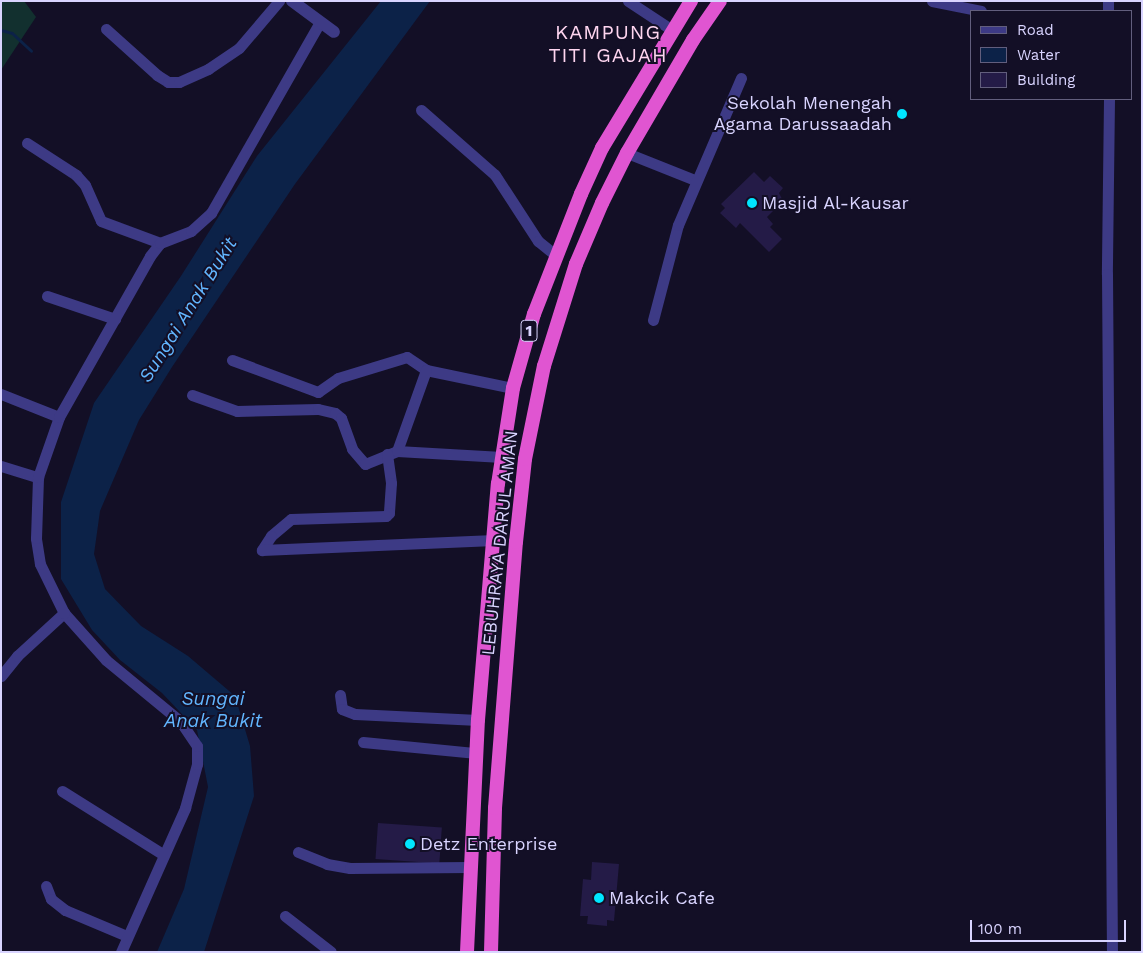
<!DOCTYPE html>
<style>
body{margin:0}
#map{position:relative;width:1143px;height:953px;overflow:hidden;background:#130f26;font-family:"Work Sans",sans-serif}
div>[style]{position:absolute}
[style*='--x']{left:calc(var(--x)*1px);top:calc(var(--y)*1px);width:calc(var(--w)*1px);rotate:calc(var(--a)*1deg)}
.green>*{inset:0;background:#12302f}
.water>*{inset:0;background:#0c2248}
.stream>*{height:3px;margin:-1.5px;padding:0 1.5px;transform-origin:1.5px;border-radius:1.5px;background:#0c2248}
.building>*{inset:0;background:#241b47;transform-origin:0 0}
.minor>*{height:11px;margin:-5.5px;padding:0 5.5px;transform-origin:5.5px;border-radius:5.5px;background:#3d3a85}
.tertiary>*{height:12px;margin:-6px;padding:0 6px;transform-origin:6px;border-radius:6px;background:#3d3a85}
.trunk>*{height:14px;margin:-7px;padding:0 7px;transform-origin:7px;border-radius:7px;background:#e055d1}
.dots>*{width:14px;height:14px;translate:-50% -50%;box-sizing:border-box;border:2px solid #130f26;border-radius:50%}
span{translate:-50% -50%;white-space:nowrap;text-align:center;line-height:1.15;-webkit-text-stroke:4px #130f26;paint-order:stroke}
.shield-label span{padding:1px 4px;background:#130f26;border:1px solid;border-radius:4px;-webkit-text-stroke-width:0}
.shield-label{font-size:16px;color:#d9d4ff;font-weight:700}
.poi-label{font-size:18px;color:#d9d4ff}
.right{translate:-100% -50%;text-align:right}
.left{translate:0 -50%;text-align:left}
.street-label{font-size:18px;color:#d9d4ff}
.water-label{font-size:19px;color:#62b6ff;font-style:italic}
.quarter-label{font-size:20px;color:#ffd6f0;letter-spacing:1px}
.frame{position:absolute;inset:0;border:2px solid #d9d4ff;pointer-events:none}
.legend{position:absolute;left:970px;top:10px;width:162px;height:90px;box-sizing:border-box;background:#130f26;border:1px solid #625e7d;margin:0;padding:6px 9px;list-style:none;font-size:15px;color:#d9d4ff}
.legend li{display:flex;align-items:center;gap:10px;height:25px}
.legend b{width:25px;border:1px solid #625e7d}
.scale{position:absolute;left:970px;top:920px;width:156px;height:22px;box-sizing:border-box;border:2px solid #d9d4ff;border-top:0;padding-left:6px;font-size:15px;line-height:18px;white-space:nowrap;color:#d9d4ff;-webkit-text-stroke:4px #130f26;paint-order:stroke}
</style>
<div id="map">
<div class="green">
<div style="clip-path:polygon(1px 1px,24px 1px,36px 17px,1px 70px)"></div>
</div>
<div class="water">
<div style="clip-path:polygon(381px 1px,430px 1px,295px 184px,172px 367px,139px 420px,100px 511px,94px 554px,105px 589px,141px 626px,188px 656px,235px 696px,250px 746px,254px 796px,204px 952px,157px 952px,184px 889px,208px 787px,197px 730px,162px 693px,120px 660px,92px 630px,61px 579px,61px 502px,94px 403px,181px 276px,257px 156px)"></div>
</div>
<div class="stream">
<div style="--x:1;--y:30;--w:11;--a:15"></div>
<div style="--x:12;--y:33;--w:26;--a:43"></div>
</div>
<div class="building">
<div style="clip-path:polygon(754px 172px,764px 182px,770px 176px,783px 188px,779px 193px,783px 201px,767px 217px,773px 224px,770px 227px,782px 239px,769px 252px,740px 223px,736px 228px,720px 213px,725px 208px,721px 204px)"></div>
<div style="left:378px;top:823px;width:64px;height:36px;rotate:4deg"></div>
<div style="clip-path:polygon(592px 862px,619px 864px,614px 921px,607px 920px,607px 926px,587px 924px,588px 916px,580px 916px,583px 879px,591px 880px)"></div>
</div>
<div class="minor">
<div style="--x:628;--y:1;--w:53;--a:33.4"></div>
<div style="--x:932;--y:1;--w:50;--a:11.5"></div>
<div style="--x:1108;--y:1;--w:10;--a:90"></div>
<div style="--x:106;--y:29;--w:69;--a:42"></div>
<div style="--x:157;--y:75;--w:13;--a:32"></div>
<div style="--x:168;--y:82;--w:11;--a:0"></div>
<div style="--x:179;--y:82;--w:32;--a:-24"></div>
<div style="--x:208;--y:69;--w:37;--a:-34"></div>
<div style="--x:239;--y:48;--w:62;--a:-49.6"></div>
<div style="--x:1109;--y:99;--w:175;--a:90.7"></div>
<div style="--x:1107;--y:274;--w:678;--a:89.58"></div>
<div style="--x:421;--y:110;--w:98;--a:41.3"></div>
<div style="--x:495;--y:175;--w:79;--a:56.9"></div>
<div style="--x:538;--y:241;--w:22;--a:39"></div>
<div style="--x:27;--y:143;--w:59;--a:33.1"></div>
<div style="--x:76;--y:175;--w:13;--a:48"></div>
<div style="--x:85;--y:185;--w:39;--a:66"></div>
<div style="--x:101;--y:221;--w:63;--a:20.4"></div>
<div style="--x:627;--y:153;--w:73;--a:21.7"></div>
<div style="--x:47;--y:296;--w:72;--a:18.7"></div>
<div style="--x:653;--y:320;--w:98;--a:-75.3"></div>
<div style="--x:678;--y:225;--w:160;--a:-66.8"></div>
<div style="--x:232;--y:360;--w:92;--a:20.4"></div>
<div style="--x:318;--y:392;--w:24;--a:-35"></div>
<div style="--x:338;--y:378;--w:72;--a:-16.9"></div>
<div style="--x:407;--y:357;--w:23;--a:34"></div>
<div style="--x:426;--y:370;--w:89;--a:11.7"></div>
<div style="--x:1;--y:394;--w:62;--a:21.6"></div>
<div style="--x:192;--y:395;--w:48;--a:19.6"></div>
<div style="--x:237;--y:411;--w:81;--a:-1.4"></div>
<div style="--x:318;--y:409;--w:17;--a:13"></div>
<div style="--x:335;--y:413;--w:8;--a:40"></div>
<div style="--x:341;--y:418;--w:33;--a:70"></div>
<div style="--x:352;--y:449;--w:20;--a:49"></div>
<div style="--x:365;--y:464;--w:35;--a:-22"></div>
<div style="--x:397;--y:451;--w:105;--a:3.3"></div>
<div style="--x:397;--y:451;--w:86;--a:-70.3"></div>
<div style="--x:387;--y:454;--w:29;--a:82"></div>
<div style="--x:391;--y:483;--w:30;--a:94"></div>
<div style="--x:389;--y:513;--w:4;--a:135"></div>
<div style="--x:386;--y:516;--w:95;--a:178.2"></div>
<div style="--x:291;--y:519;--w:26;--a:140"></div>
<div style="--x:271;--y:536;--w:17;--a:123"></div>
<div style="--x:262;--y:550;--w:232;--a:-2.5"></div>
<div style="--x:1;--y:466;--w:39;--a:17"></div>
<div style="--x:1;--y:676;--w:26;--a:-51"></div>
<div style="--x:17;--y:656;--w:64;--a:-42.5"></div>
<div style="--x:340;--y:695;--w:14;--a:82"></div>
<div style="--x:342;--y:709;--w:14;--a:21"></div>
<div style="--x:355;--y:714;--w:123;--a:2.8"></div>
<div style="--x:363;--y:742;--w:114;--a:5.6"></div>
<div style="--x:62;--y:791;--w:120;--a:32.1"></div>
<div style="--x:298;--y:852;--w:31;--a:22"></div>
<div style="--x:327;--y:864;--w:23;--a:10"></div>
<div style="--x:350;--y:868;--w:120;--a:-0.5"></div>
<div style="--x:46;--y:886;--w:14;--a:69"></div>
<div style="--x:51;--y:899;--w:18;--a:38"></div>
<div style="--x:65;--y:910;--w:67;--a:22.8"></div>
<div style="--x:285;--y:916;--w:58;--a:38"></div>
<div style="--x:121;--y:952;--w:158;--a:-66"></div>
<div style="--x:185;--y:808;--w:46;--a:-74.7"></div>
<div style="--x:197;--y:764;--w:18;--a:-90"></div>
<div style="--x:197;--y:746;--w:30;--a:-124"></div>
<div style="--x:180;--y:721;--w:96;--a:-140.5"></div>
<div style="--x:106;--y:660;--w:63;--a:-131.8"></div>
<div style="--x:64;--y:613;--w:55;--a:-116.1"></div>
<div style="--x:40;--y:564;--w:26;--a:-99"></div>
<div style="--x:36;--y:538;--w:61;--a:-88.1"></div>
<div style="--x:38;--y:477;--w:64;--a:-70.7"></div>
<div style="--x:59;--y:417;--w:185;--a:-60.5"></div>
<div style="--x:150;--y:256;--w:16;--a:-52"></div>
<div style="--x:160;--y:243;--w:33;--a:-21"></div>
<div style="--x:191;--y:231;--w:27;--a:-42"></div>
<div style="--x:211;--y:213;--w:220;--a:-60.3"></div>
</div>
<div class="tertiary">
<div style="--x:292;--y:1;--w:52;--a:36.4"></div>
</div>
<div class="trunk">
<div style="--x:467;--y:952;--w:232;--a:-87.3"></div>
<div style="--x:478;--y:720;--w:237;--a:-85.2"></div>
<div style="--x:498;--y:484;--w:97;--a:-81.1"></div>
<div style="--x:513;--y:388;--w:77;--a:-74.2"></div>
<div style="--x:534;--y:314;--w:129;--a:-68.6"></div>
<div style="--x:581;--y:194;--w:51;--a:-65.5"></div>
<div style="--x:602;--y:148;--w:172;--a:-58.8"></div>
<div style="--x:491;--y:952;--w:144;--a:-88.4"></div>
<div style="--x:495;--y:808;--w:267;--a:-85.5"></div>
<div style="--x:516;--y:542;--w:83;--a:-83.8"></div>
<div style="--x:525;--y:459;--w:95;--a:-78.5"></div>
<div style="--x:544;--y:366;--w:107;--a:-72.6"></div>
<div style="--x:576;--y:264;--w:66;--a:-66.9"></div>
<div style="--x:602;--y:203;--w:56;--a:-63.4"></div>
<div style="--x:627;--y:153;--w:131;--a:-59.7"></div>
<div style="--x:693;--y:40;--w:47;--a:-55.3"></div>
</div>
<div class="dots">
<div style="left:902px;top:114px;background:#00e5ff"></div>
<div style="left:752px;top:203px;background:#00e5ff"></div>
<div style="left:410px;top:844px;background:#00e5ff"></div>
<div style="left:599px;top:898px;background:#00e5ff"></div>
</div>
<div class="shield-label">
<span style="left:529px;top:331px">1</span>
</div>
<div class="poi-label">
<span class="right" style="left:892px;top:114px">Sekolah Menengah<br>Agama Darussaadah</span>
<span class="left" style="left:762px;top:203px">Masjid Al-Kausar</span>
<span class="left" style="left:420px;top:844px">Detz Enterprise</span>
<span class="left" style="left:609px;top:898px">Makcik Cafe</span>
</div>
<div class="street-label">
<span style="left:500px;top:543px;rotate:-84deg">LEBUHRAYA DARUL AMAN</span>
</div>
<div class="water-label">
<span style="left:188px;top:310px;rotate:-58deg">Sungai Anak Bukit</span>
<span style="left:213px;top:710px">Sungai<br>Anak Bukit</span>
</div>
<div class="quarter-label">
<span style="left:608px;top:44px">KAMPUNG<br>TITI GAJAH</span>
</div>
<div class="frame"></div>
<ul class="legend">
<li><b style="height:6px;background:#3d3a85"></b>Road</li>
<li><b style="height:14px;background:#0c2248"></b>Water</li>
<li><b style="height:14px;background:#241b47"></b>Building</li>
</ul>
<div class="scale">100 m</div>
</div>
